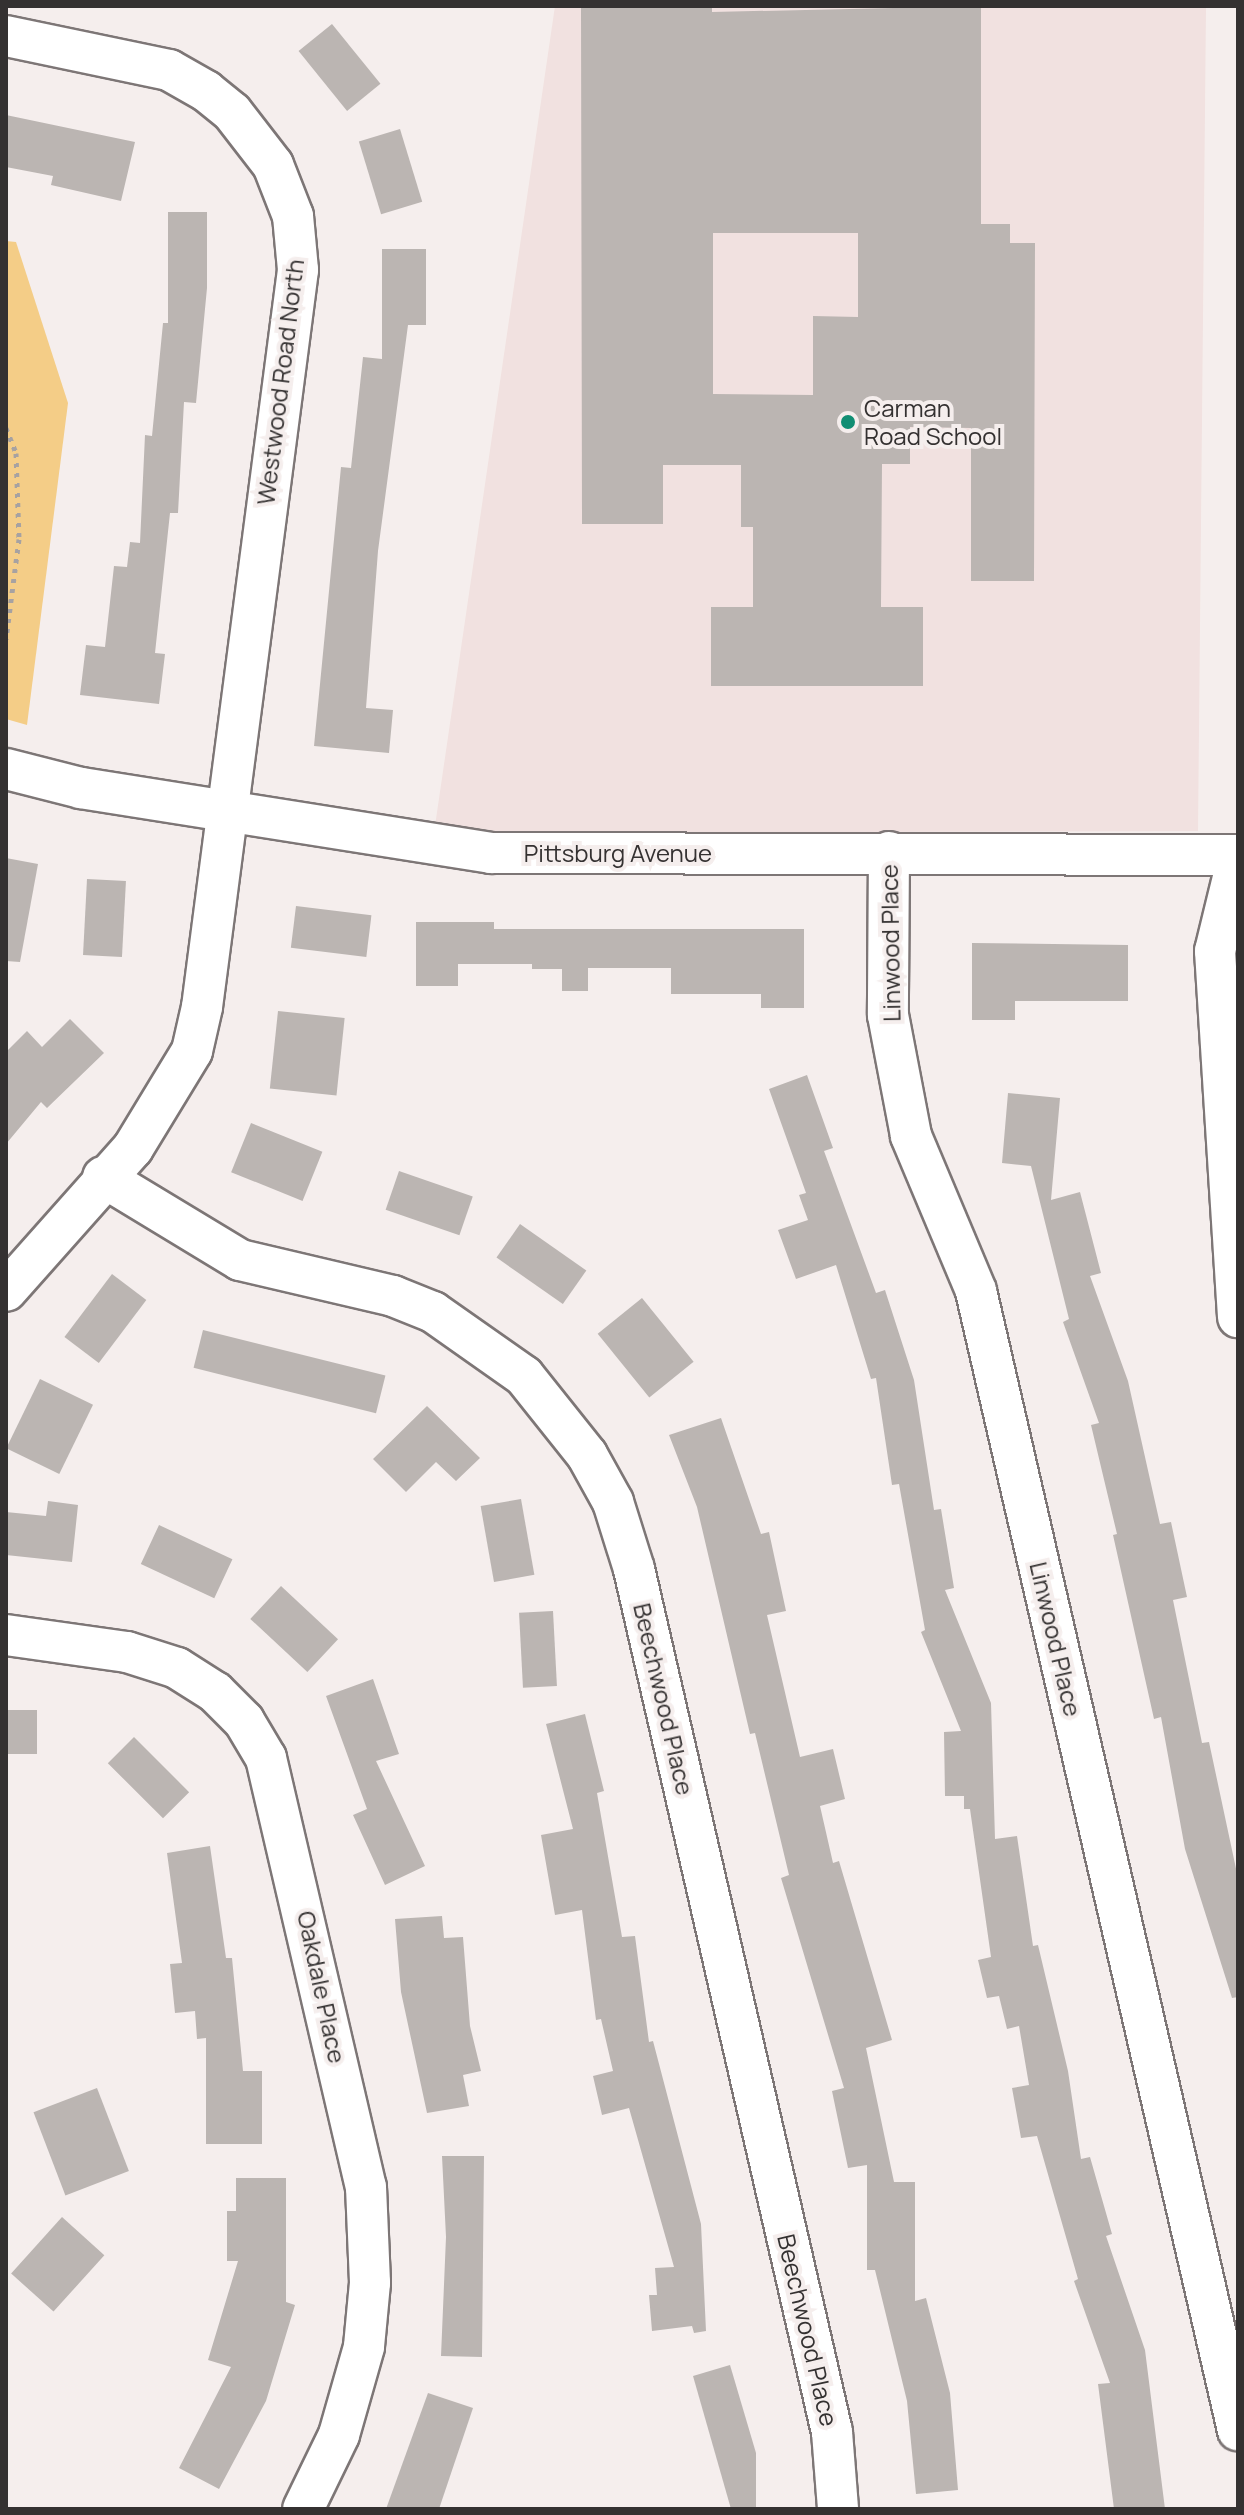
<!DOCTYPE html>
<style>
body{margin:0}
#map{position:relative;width:1244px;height:2515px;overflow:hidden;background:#f5eeed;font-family:Manrope,sans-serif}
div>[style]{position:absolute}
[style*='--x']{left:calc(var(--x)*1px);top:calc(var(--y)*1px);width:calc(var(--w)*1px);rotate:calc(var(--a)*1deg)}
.built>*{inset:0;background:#f1e1e0}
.green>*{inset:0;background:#f4cd87}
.building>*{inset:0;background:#bbb5b2;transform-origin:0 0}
.path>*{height:5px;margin-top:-2.5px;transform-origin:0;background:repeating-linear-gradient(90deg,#a7a2a1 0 4px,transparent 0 10px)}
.roads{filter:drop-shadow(2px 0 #7d7676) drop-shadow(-2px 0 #7d7676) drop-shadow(0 2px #7d7676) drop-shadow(0 -2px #7d7676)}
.minor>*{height:40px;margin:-20px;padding:0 20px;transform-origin:20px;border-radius:20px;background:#fff}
.dots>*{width:22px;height:22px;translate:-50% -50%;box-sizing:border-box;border:4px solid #f5eeed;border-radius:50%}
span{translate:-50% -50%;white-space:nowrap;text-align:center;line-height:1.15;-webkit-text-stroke:8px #f5eeed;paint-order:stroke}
.street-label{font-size:24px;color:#343131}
.poi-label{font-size:24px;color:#343131}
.left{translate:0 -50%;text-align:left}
.frame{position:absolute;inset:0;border:8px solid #343131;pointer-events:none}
</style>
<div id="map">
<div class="built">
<div style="clip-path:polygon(555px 6px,1206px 6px,1198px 831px,477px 833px,435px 826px)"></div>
</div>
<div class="green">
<div style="clip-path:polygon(6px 241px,16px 242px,68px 403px,27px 725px,6px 719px)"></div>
</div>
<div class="building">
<div style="clip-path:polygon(evenodd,581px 6px,712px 6px,712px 12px,981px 6px,981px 224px,1010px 224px,1010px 243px,1035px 243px,1034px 581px,971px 581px,971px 428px,910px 427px,910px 464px,882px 464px,881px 607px,923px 607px,923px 686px,711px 686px,711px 607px,753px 607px,753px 527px,741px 527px,741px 465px,663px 465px,663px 524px,582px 524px,581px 6px,713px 233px,858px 233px,858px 317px,813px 316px,813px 395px,713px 394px,713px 233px)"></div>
<div style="left:332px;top:24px;width:77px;height:43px;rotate:51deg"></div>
<div style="clip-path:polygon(6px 115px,135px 142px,121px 201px,51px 185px,53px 176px,6px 167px)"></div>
<div style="left:400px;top:129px;width:76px;height:43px;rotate:73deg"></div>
<div style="clip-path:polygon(168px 212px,207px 212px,207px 288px,196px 403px,184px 402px,178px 513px,170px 513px,155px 653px,165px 654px,159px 704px,80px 695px,86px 645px,105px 647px,114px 566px,127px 567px,130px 542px,140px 543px,145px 435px,152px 436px,163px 323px,168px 323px)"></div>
<div style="clip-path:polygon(382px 249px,426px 249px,426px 325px,408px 325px,378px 551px,366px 708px,393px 710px,389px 753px,314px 746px,341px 467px,351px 468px,363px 357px,382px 359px)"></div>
<div style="clip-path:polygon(6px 858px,38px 864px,20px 962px,6px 961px)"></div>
<div style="left:87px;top:879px;width:39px;height:76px;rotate:3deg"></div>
<div style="left:296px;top:906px;width:76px;height:42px;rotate:7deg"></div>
<div style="clip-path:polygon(416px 922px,494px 922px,494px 929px,804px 929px,804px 1008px,761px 1008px,761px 994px,671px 994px,671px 968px,588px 968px,588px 991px,562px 991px,562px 969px,532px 969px,532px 964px,458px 964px,458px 986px,416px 986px)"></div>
<div style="clip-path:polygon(972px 943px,1128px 945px,1128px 1001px,1015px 1001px,1015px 1020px,972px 1020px)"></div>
<div style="left:278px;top:1011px;width:67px;height:78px;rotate:6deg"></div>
<div style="clip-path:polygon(70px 1019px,104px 1053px,47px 1108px,41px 1102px,6px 1144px,6px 1052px,27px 1031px,42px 1047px)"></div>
<div style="clip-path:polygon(807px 1075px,833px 1148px,824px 1151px,876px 1293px,885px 1290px,914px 1380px,934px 1510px,941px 1509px,954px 1588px,945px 1590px,991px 1703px,995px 1839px,1017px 1836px,1033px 1946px,1038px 1945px,1068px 2071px,1081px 2159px,1090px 2157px,1112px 2234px,1106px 2236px,1145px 2350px,1165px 2509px,1114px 2509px,1098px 2384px,1110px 2383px,1074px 2281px,1078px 2279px,1037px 2136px,1021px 2138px,1012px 2088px,1029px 2085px,1019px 2026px,1007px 2029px,999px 1996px,987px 1998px,978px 1960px,991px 1957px,970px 1809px,964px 1809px,964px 1796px,945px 1796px,944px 1732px,961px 1731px,921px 1632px,925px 1630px,899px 1484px,892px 1485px,876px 1378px,871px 1379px,836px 1265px,796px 1279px,778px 1230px,808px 1220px,799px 1195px,806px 1193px,769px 1089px)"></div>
<div style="clip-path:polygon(1008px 1093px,1060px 1098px,1051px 1200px,1080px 1192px,1101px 1273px,1090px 1276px,1128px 1381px,1160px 1524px,1171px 1522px,1187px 1597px,1173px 1600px,1202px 1743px,1209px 1742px,1238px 1878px,1238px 1997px,1232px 1998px,1185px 1849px,1161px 1717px,1154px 1719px,1113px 1535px,1117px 1534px,1091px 1425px,1099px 1423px,1063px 1322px,1069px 1319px,1031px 1166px,1002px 1163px)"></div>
<div style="left:251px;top:1123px;width:77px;height:53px;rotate:22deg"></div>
<div style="left:399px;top:1171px;width:78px;height:41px;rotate:19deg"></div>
<div style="left:520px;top:1224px;width:81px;height:41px;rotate:35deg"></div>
<div style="left:112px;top:1274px;width:43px;height:79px;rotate:37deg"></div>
<div style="left:642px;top:1298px;width:82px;height:57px;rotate:51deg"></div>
<div style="left:203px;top:1330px;width:188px;height:39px;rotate:14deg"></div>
<div style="left:40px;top:1379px;width:59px;height:77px;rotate:26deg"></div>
<div style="clip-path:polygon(427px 1406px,480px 1458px,456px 1481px,436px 1462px,406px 1492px,373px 1459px)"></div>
<div style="clip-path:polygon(721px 1418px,761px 1534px,769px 1532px,786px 1611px,767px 1615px,800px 1757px,833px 1749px,845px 1799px,820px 1806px,833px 1863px,839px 1861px,892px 2040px,866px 2048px,894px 2182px,915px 2182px,915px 2301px,926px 2298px,950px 2393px,958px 2490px,916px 2494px,907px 2401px,875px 2270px,867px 2270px,867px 2165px,848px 2168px,832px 2091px,844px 2088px,781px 1878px,789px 1875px,755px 1733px,750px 1734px,697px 1507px,669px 1435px)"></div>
<div style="left:521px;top:1499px;width:77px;height:41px;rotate:80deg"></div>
<div style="clip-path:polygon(48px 1501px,78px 1505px,72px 1562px,6px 1555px,6px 1512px,46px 1516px)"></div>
<div style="left:159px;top:1525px;width:81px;height:43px;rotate:25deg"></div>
<div style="left:281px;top:1586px;width:78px;height:45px;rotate:43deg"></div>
<div style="left:553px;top:1611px;width:75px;height:34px;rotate:87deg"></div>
<div style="clip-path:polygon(373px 1679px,399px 1754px,376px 1761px,425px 1866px,385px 1885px,353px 1815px,367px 1809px,326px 1696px)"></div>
<div style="left:6px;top:1710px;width:31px;height:44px"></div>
<div style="clip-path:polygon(585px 1714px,604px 1791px,597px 1793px,622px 1937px,635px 1936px,649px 2042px,653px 2041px,701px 2224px,706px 2331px,694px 2333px,692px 2326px,652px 2331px,649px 2295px,657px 2295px,655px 2268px,674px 2267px,629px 2108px,602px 2115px,593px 2076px,613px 2071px,601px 2019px,596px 2020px,582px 1910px,555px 1915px,541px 1835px,573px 1829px,546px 1724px)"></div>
<div style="left:134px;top:1737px;width:78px;height:37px;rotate:45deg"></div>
<div style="clip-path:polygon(210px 1846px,226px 1958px,232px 1958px,243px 2071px,262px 2071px,262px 2144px,206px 2144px,206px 2038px,197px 2039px,195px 2011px,175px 2013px,170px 1964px,182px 1963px,167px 1853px)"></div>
<div style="clip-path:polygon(442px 1916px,444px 1938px,463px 1937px,470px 2026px,481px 2071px,463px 2075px,469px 2106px,427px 2113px,401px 1992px,395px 1919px)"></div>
<div style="left:97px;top:2088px;width:89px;height:68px;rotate:69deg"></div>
<div style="clip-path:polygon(442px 2156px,484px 2156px,482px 2357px,441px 2356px,446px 2237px)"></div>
<div style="clip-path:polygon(236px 2178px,286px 2178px,286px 2302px,295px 2305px,266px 2401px,219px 2489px,179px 2468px,231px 2367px,208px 2360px,238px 2261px,227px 2261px,227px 2211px,236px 2211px)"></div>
<div style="left:62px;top:2217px;width:57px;height:76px;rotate:42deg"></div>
<div style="clip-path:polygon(730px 2365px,756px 2453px,756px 2509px,731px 2509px,693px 2376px)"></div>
<div style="clip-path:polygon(428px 2393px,473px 2408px,439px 2509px,386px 2509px)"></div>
</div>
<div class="path">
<div style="--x:6;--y:428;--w:27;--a:68"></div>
<div style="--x:16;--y:453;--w:86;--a:88"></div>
<div style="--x:19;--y:539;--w:101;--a:97.4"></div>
</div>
<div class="roads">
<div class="minor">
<div style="--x:6;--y:36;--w:167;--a:11.8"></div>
<div style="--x:169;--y:70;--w:43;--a:29.6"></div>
<div style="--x:206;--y:91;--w:33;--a:39"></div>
<div style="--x:232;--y:112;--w:67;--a:52.3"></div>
<div style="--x:273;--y:165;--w:55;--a:68.6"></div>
<div style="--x:293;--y:216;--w:54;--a:84.7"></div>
<div style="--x:298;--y:270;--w:743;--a:97.42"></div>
<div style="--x:202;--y:1007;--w:45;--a:102.8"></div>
<div style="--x:192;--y:1051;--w:114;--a:121.3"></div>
<div style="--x:133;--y:1148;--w:191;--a:131.6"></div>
<div style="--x:6;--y:769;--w:77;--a:14.2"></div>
<div style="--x:81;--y:788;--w:415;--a:9"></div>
<div style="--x:491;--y:853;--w:747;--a:0.15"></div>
<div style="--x:889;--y:852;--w:163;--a:90.4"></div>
<div style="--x:888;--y:1015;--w:123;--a:79.2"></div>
<div style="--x:911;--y:1136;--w:168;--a:67.2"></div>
<div style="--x:976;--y:1291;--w:1169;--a:77.05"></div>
<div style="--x:1238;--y:857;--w:97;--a:103.7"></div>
<div style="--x:1215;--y:951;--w:367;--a:86.4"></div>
<div style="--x:103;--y:1177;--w:160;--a:31.2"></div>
<div style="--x:240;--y:1260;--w:157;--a:13.2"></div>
<div style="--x:393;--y:1296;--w:43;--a:21.8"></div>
<div style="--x:433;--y:1312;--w:111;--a:35.1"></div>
<div style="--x:524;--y:1376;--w:101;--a:51.4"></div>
<div style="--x:587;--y:1455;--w:54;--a:61"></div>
<div style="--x:613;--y:1502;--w:70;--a:72.6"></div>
<div style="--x:634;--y:1569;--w:885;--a:77.08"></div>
<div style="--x:832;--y:2432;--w:77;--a:85.5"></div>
<div style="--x:6;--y:1635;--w:122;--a:8"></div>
<div style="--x:127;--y:1652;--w:52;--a:17.7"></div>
<div style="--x:177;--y:1668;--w:45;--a:32.3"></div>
<div style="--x:215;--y:1692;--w:41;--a:45"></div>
<div style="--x:244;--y:1721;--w:43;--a:59.3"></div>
<div style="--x:266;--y:1758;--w:441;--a:76.9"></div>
<div style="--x:366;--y:2187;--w:96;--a:87.6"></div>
<div style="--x:370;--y:2283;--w:64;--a:95.4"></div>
<div style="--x:364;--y:2347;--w:91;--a:105.9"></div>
<div style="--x:339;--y:2435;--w:82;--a:115.9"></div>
</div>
</div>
<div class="dots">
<div style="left:848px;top:422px;background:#118e73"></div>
</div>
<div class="street-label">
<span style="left:280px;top:382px;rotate:-83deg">Westwood Road North</span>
<span style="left:618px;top:853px">Pittsburg Avenue</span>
<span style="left:890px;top:943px;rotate:-91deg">Linwood Place</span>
<span style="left:1056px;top:1639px;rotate:77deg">Linwood Place</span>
<span style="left:664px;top:1699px;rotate:77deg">Beechwood Place</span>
<span style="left:322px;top:1987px;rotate:78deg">Oakdale Place</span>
<span style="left:808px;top:2330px;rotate:77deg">Beechwood Place</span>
</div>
<div class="poi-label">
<span class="left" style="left:864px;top:422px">Carman<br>Road School</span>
</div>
<div class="frame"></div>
</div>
